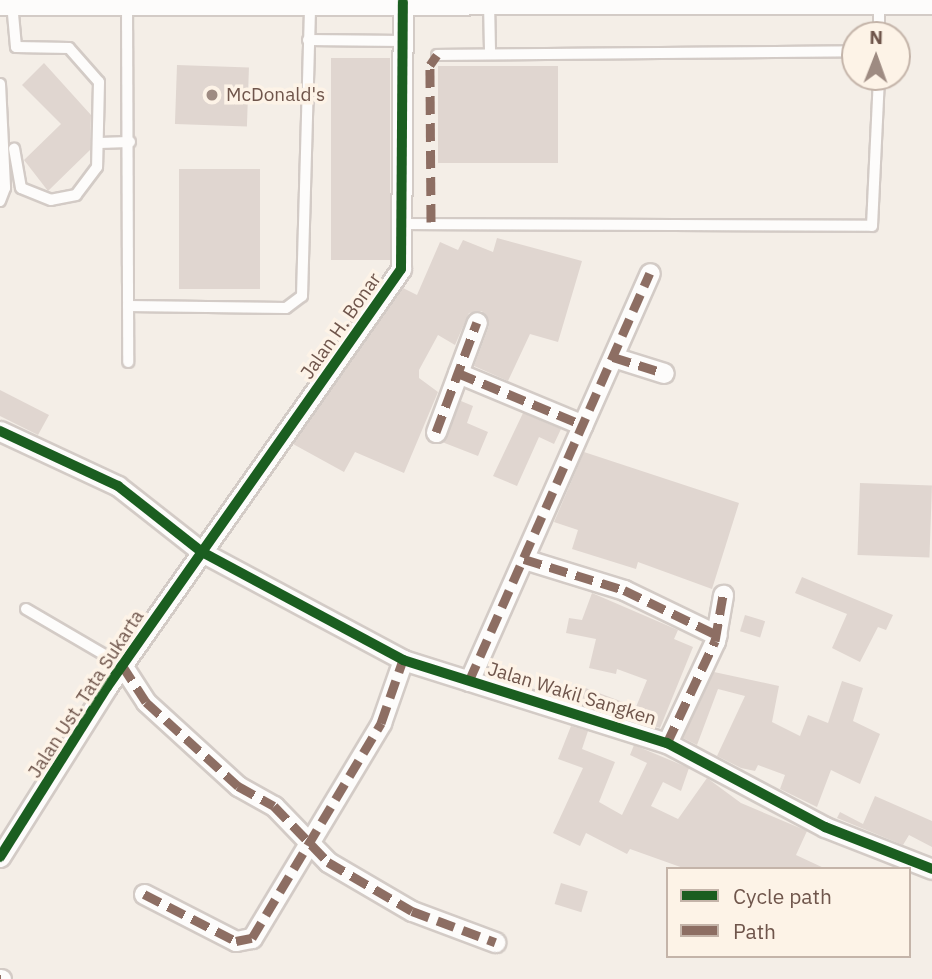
<!DOCTYPE html>
<style>
body{margin:0}
#map{position:relative;width:932px;height:979px;overflow:hidden;background:#f4eee7;font-family:"IBM Plex Sans",sans-serif}
div>[style]{position:absolute}
[style*='--x']{left:calc(var(--x)*1px);top:calc(var(--y)*1px);width:calc(var(--w)*1px);rotate:calc(var(--a)*1deg)}
.building>*{inset:0;background:#e0d6d0;transform-origin:0 0}
.roads{filter:drop-shadow(2px 0 #d3cbc6) drop-shadow(-2px 0 #d3cbc6) drop-shadow(0 2px #d3cbc6) drop-shadow(0 -2px #d3cbc6)}
.lane>*{height:10px;margin:-5px;padding:0 5px;transform-origin:5px;border-radius:5px;background:#fdfcfb}
.street>*{height:19px;margin:-9.5px;padding:0 9.5px;transform-origin:9.5px;border-radius:9.5px;background:#fdfcfb}
.secondary>*{height:26px;margin:-13px;padding:0 13px;transform-origin:13px;border-radius:13px;background:#fdfcfb}
.quiet>*{height:9px;margin-top:-4.5px;transform-origin:0;background:repeating-linear-gradient(90deg,#8d6e63 0 18px,transparent 0 27px)}
.cycleway>*{height:10px;margin:-5px;padding:0 5px;transform-origin:5px;border-radius:5px;background:#1b5e20}
.dots>*{width:19px;height:19px;translate:-50% -50%;box-sizing:border-box;border:4px solid #fdf3e7;border-radius:50%}
span{translate:-50% -50%;white-space:nowrap;text-align:center;line-height:1.15;-webkit-text-stroke:7px #fdf3e7;paint-order:stroke}
.poi-label{font-size:19px;color:#6f554b}
.left{translate:0 -50%;text-align:left}
.street-label{font-size:19px;color:#6f554b}
.legend{position:absolute;left:666px;top:867px;width:245px;height:91px;box-sizing:border-box;background:#fdf3e7;border:2px solid #c4b4a9;margin:0;padding:9px 12px;list-style:none;font-size:21px;color:#6f554b}
.legend li{display:flex;align-items:center;gap:14px;height:35px}
.legend b{width:35px;border:2px solid #c4b4a9}
.north{position:absolute;left:841px;top:21px;width:70px;height:70px;box-sizing:border-box;background:#fdf3e7;border:2px solid #c4b4a9;border-radius:50%;rotate:1deg;font-size:19px;font-weight:700;line-height:28px;text-align:center;color:#6f554b}
.north::after{content:'';display:block;margin:auto;width:24px;height:32px;background:#9e8b82;clip-path:polygon(50% 0,100% 100%,50% 72%,0 100%)}
</style>
<div id="map">
<div class="building">
<div style="left:331px;top:58px;width:59px;height:202px"></div>
<div style="clip-path:polygon(44px 63px,91px 115px,90px 150px,48px 191px,24px 160px,61px 124px,22px 85px)"></div>
<div style="left:177px;top:65px;width:72px;height:59px;rotate:2deg"></div>
<div style="left:438px;top:66px;width:120px;height:97px"></div>
<div style="left:179px;top:169px;width:81px;height:120px"></div>
<div style="clip-path:polygon(497px 238px,582px 261px,558px 342px,530px 334px,508px 381px,474px 366px,489px 326px,482px 311px,469px 313px,455px 345px,438px 335px,419px 370px,419px 378px,438px 392px,404px 473px,355px 452px,344px 472px,293px 444px,403px 288px,417px 295px,440px 242px,458px 250px,463px 240px,493px 252px)"></div>
<div style="clip-path:polygon(0 390px,49px 415px,38px 435px,0 416px)"></div>
<div style="clip-path:polygon(461px 401px,473px 406px,467px 423px,488px 432px,478px 456px,442px 442px)"></div>
<div style="clip-path:polygon(523px 413px,561px 429px,554px 444px,539px 437px,517px 486px,493px 476px)"></div>
<div style="clip-path:polygon(584px 452px,739px 503px,712px 589px,638px 562px,636px 569px,572px 549px,578px 530px,554px 522px)"></div>
<div style="left:860px;top:483px;width:72px;height:72px;rotate:2deg"></div>
<div style="clip-path:polygon(802px 577px,893px 615px,886px 630px,878px 627px,860px 662px,832px 648px,847px 614px,795px 593px)"></div>
<div style="clip-path:polygon(592px 593px,678px 630px,674px 639px,693px 647px,660px 728px,577px 702px,583px 687px,636px 707px,647px 680px,617px 669px,616px 674px,589px 668px,596px 639px,566px 633px,569px 618px,582px 620px)"></div>
<div style="left:745px;top:615px;width:21px;height:17px;rotate:17deg"></div>
<div style="clip-path:polygon(714px 672px,779px 686px,772px 722px,800px 736px,808px 715px,828px 723px,842px 681px,863px 688px,853px 721px,880px 734px,860px 784px,831px 770px,817px 807px,780px 789px,785px 775px,758px 765px,755px 771px,741px 768px,717px 756px,745px 696px,718px 689px,697px 745px,683px 738px)"></div>
<div style="clip-path:polygon(571px 726px,588px 731px,582px 749px,615px 762px,599px 802px,622px 815px,647px 763px,630px 755px,634px 745px,689px 768px,681px 791px,663px 782px,651px 806px,678px 819px,707px 778px,741px 803px,807px 831px,796px 855px,826px 869px,686px 869px,630px 849px,627px 854px,586px 833px,580px 846px,553px 833px,583px 768px,558px 759px)"></div>
<div style="clip-path:polygon(875px 796px,932px 821px,932px 847px,909px 835px,903px 845px,837px 818px,840px 812px,863px 824px)"></div>
<div style="left:561px;top:883px;width:28px;height:22px;rotate:17deg"></div>
</div>
<div class="roads">
<div class="lane">
<div style="--x:489;--y:2;--w:49;--a:88.8"></div>
<div style="--x:12;--y:3;--w:44;--a:84.8"></div>
<div style="--x:16;--y:47;--w:53;--a:1.1"></div>
<div style="--x:69;--y:48;--w:45;--a:48.6"></div>
<div style="--x:99;--y:82;--w:85;--a:91.3"></div>
<div style="--x:97;--y:167;--w:35;--a:127"></div>
<div style="--x:76;--y:195;--w:25;--a:169"></div>
<div style="--x:51;--y:200;--w:32;--a:-158"></div>
<div style="--x:21;--y:188;--w:40;--a:-100"></div>
<div style="--x:127;--y:3;--w:359;--a:89.8"></div>
<div style="--x:879;--y:35;--w:33;--a:-90"></div>
<div style="--x:308;--y:40;--w:95;--a:0.6"></div>
<div style="--x:437;--y:55;--w:418;--a:-0.5"></div>
<div style="--x:0;--y:84;--w:104;--a:87.2"></div>
<div style="--x:5;--y:188;--w:14;--a:111"></div>
<div style="--x:98;--y:143;--w:32;--a:-2"></div>
<div style="--x:402;--y:224;--w:470;--a:0.2"></div>
<div style="--x:872;--y:226;--w:149;--a:-87.3"></div>
<div style="--x:128;--y:306;--w:158;--a:0.7"></div>
<div style="--x:286;--y:308;--w:20;--a:-37"></div>
<div style="--x:302;--y:296;--w:293;--a:-88.4"></div>
<div style="--x:26;--y:609;--w:111;--a:30.3"></div>
</div>
<div class="street">
<div style="--x:613;--y:357;--w:53;--a:17.4"></div>
<div style="--x:458;--y:373;--w:135;--a:22.6"></div>
<div style="--x:0;--y:431;--w:130;--a:25"></div>
<div style="--x:118;--y:486;--w:107;--a:38.2"></div>
<div style="--x:202;--y:552;--w:228;--a:28.2"></div>
<div style="--x:403;--y:660;--w:277;--a:17.5"></div>
<div style="--x:667;--y:743;--w:179;--a:28"></div>
<div style="--x:825;--y:827;--w:115;--a:21.4"></div>
<div style="--x:436;--y:432;--w:117;--a:-69.6"></div>
<div style="--x:524;--y:559;--w:105;--a:17.2"></div>
<div style="--x:624;--y:590;--w:103;--a:25.8"></div>
<div style="--x:122;--y:665;--w:44;--a:57"></div>
<div style="--x:146;--y:702;--w:125;--a:42.4"></div>
<div style="--x:238;--y:786;--w:41;--a:29.1"></div>
<div style="--x:274;--y:806;--w:78;--a:46"></div>
<div style="--x:328;--y:862;--w:97;--a:30.3"></div>
<div style="--x:412;--y:911;--w:89;--a:20.5"></div>
<div style="--x:469;--y:681;--w:446;--a:-66.1"></div>
<div style="--x:667;--y:743;--w:113;--a:-64.8"></div>
<div style="--x:715;--y:641;--w:47;--a:-80.1"></div>
<div style="--x:0;--y:857;--w:201;--a:-57.8"></div>
<div style="--x:107;--y:687;--w:511;--a:-54.88"></div>
<div style="--x:401;--y:269;--w:267;--a:-89.6"></div>
<div style="--x:144;--y:894;--w:103;--a:27.1"></div>
<div style="--x:236;--y:941;--w:16;--a:-11"></div>
<div style="--x:252;--y:938;--w:251;--a:-59"></div>
<div style="--x:381;--y:723;--w:67;--a:-70.8"></div>
<div style="--x:0;--y:979;--w:1;--a:0"></div>
</div>
<div class="secondary">
<div style="--x:0;--y:2;--w:932;--a:-0.06"></div>
</div>
</div>
<div class="quiet">
<div style="--x:431;--y:222;--w:157;--a:-90.4"></div>
<div style="--x:430;--y:65;--w:12;--a:-55"></div>
<div style="--x:613;--y:357;--w:53;--a:17.4"></div>
<div style="--x:458;--y:373;--w:135;--a:22.6"></div>
<div style="--x:436;--y:432;--w:117;--a:-69.6"></div>
<div style="--x:524;--y:559;--w:105;--a:17.2"></div>
<div style="--x:624;--y:590;--w:103;--a:25.8"></div>
<div style="--x:122;--y:665;--w:44;--a:57"></div>
<div style="--x:146;--y:702;--w:125;--a:42.4"></div>
<div style="--x:238;--y:786;--w:41;--a:29.1"></div>
<div style="--x:274;--y:806;--w:78;--a:46"></div>
<div style="--x:328;--y:862;--w:97;--a:30.3"></div>
<div style="--x:412;--y:911;--w:89;--a:20.5"></div>
<div style="--x:469;--y:681;--w:446;--a:-66.1"></div>
<div style="--x:667;--y:743;--w:113;--a:-64.8"></div>
<div style="--x:715;--y:641;--w:47;--a:-80.1"></div>
<div style="--x:144;--y:894;--w:103;--a:27.1"></div>
<div style="--x:236;--y:941;--w:16;--a:-11"></div>
<div style="--x:252;--y:938;--w:251;--a:-59"></div>
<div style="--x:381;--y:723;--w:67;--a:-70.8"></div>
<div style="--x:0;--y:979;--w:1;--a:0"></div>
</div>
<div class="cycleway">
<div style="--x:0;--y:431;--w:130;--a:25"></div>
<div style="--x:118;--y:486;--w:107;--a:38.2"></div>
<div style="--x:202;--y:552;--w:228;--a:28.2"></div>
<div style="--x:403;--y:660;--w:277;--a:17.5"></div>
<div style="--x:667;--y:743;--w:179;--a:28"></div>
<div style="--x:825;--y:827;--w:115;--a:21.4"></div>
<div style="--x:0;--y:857;--w:201;--a:-57.8"></div>
<div style="--x:107;--y:687;--w:511;--a:-54.88"></div>
<div style="--x:401;--y:269;--w:267;--a:-89.6"></div>
</div>
<div class="dots">
<div style="left:212px;top:95px;background:#9e8b82"></div>
</div>
<div class="poi-label">
<span class="left" style="left:226px;top:95px">McDonald's</span>
</div>
<div class="street-label">
<span style="left:341px;top:326px;rotate:-55deg">Jalan H. Bonar</span>
<span style="left:86px;top:694px;rotate:-57deg">Jalan Ust. Tata Sukarta</span>
<span style="left:572px;top:694px;rotate:17deg">Jalan Wakil Sangken</span>
</div>
<ul class="legend">
<li><b style="height:9px;background:#1b5e20"></b>Cycle path</li>
<li><b style="height:9px;background:#8d6e63"></b>Path</li>
</ul>
<div class="north">N</div>
</div>
